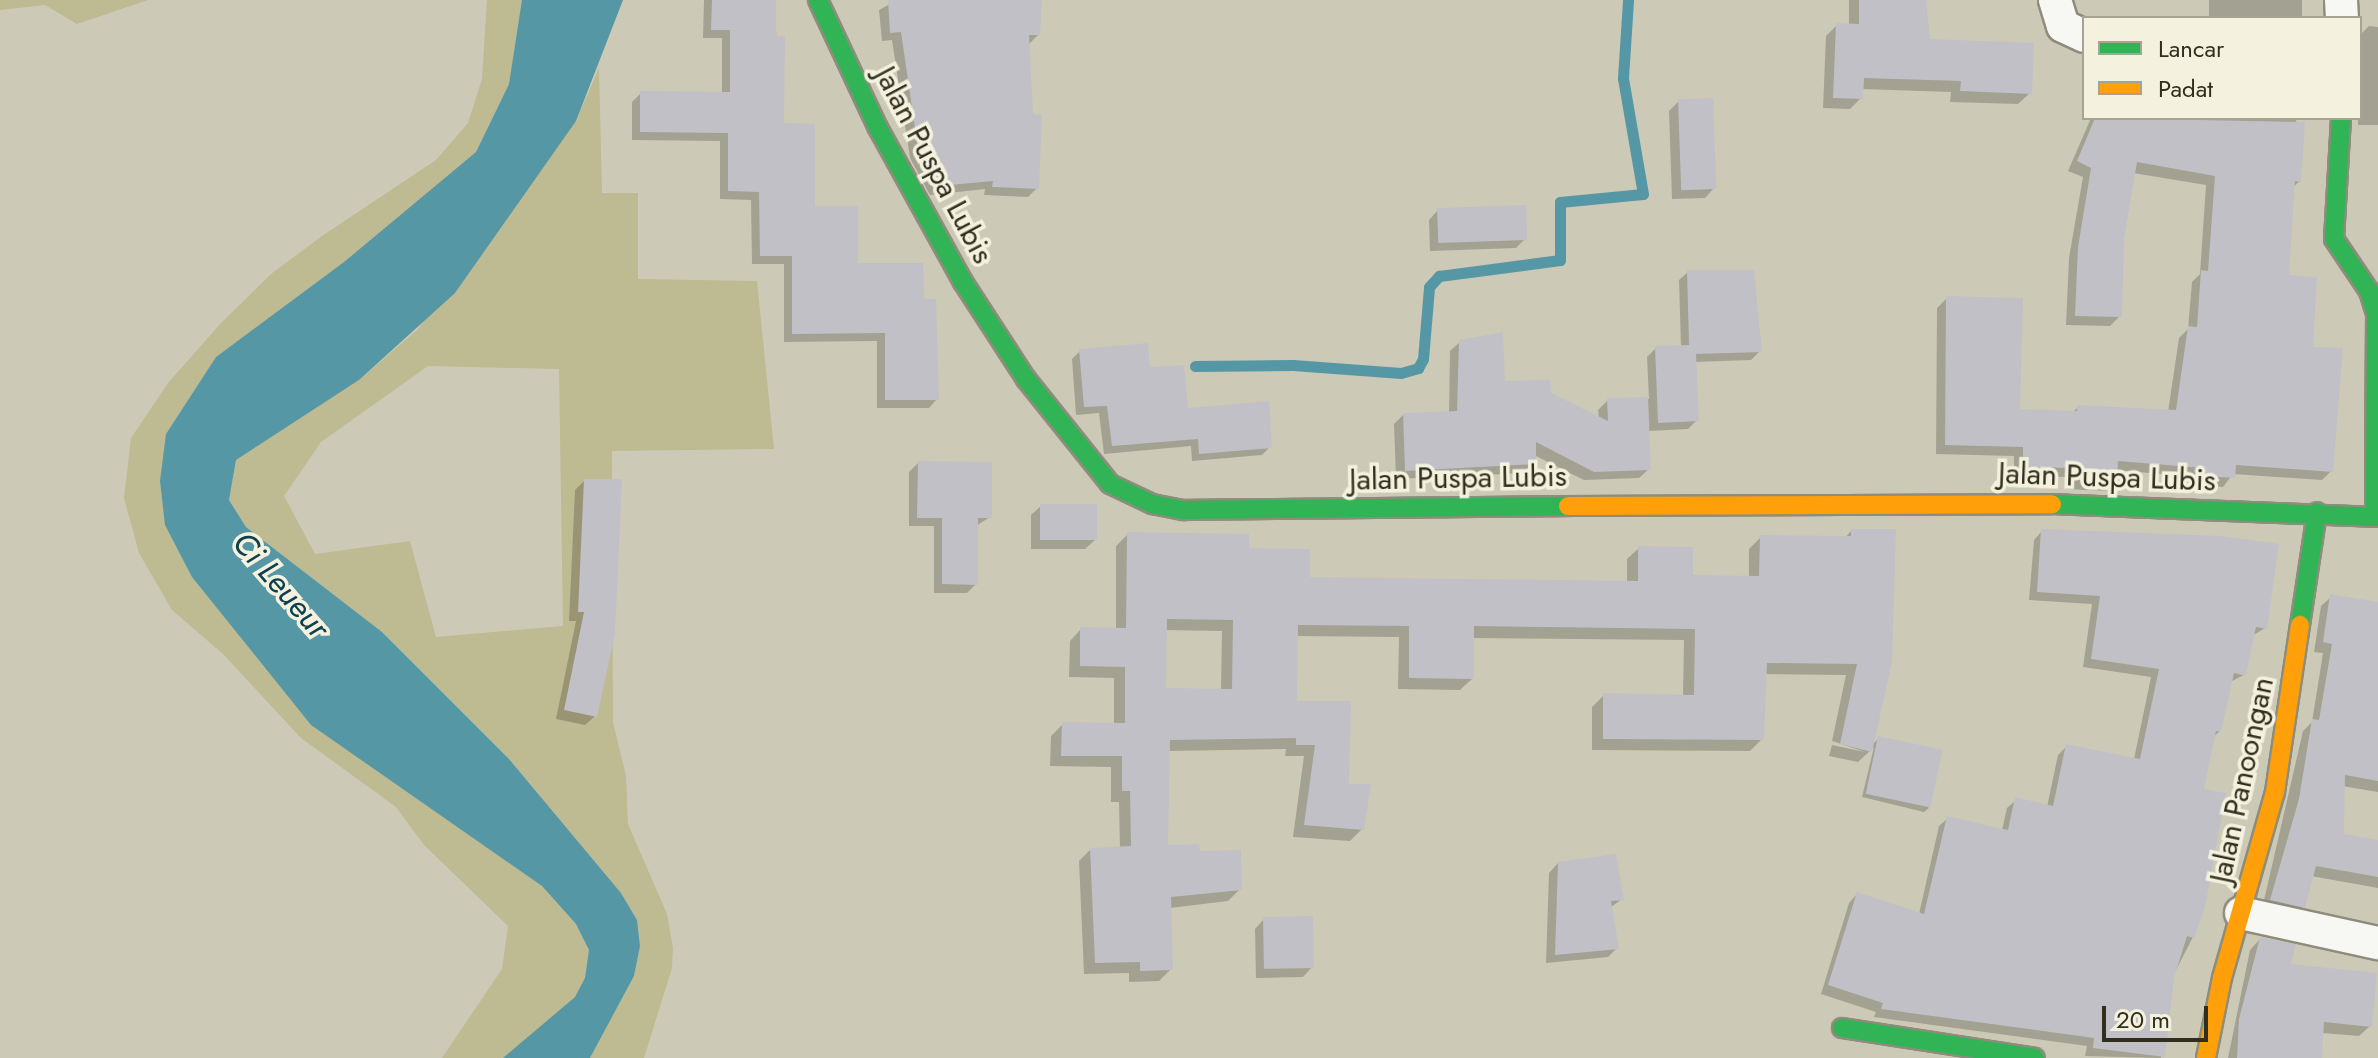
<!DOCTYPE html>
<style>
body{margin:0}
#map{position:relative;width:2378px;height:1058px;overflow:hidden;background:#cccab6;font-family:Jost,sans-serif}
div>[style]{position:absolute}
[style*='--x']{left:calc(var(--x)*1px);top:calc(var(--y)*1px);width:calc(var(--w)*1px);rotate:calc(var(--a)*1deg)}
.green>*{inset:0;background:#beba92}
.water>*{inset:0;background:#5697a5}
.shadow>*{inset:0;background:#0003;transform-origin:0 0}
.stream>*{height:11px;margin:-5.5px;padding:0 5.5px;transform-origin:5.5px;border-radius:5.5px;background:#5697a5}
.building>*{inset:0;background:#c1c0c6;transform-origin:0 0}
.roads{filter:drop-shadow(2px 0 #8e8c7c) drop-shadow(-2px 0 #8e8c7c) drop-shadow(0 2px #8e8c7c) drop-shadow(0 -2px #8e8c7c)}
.street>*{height:32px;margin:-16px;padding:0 16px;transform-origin:16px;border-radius:16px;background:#f7f7f4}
.fast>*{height:18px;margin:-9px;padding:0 9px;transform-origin:9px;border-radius:9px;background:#30b455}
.slow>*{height:18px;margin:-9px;padding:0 9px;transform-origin:9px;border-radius:9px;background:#ff9f0a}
span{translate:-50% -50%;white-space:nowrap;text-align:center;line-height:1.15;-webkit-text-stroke:7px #f4f2df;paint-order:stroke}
.street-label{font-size:30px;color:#302e1f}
.water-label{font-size:32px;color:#0d4151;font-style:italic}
.legend{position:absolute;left:2082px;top:16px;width:280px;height:104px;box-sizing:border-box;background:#f4f2df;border:2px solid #a6a492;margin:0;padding:10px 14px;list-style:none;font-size:24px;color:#302e1f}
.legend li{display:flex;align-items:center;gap:16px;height:40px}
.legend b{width:40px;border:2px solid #a6a492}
.scale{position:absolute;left:2102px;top:1006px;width:106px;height:36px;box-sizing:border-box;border:4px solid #302e1f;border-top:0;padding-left:10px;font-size:24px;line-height:28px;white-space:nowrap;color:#302e1f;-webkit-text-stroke:6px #f4f2df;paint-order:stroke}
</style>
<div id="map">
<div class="green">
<div style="clip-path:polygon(0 0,148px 0,77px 24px,45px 5px,0 10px)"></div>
<div style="clip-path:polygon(487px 0,522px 0,521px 25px,509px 84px,476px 152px,344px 262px,216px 357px,166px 434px,494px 851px,542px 886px,576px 924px,590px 950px,586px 978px,575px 997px,520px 1048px,503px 1058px,442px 1058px,502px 969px,508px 926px,424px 845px,396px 807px,301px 738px,223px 654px,172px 610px,139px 553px,124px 498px,131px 438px,168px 383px,221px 323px,271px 274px,322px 236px,436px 160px,468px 123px,482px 79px)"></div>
<div style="clip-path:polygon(evenodd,599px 68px,602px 193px,638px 193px,638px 279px,757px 281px,774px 449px,612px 451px,613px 722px,626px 776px,628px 824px,667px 914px,673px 948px,672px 968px,644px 1058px,590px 1058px,634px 976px,640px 946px,637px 920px,621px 893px,509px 759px,382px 632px,246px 527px,229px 500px,236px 460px,359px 380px,417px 330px,576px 121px,599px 68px,428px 366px,559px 369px,563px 626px,436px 637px,410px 541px,315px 554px,284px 496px,321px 442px,428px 366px)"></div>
</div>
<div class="water">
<div style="clip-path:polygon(522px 0,623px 0,576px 121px,455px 293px,359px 380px,236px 460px,229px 500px,246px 527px,382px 632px,509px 759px,621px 893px,637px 920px,640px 946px,634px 976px,590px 1058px,503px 1058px,575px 997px,585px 978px,589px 950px,576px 924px,542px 886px,311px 725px,192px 577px,165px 525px,160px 481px,166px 434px,216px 357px,344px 262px,476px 152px,509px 84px)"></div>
</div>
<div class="shadow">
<div style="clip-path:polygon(704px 0,774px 0,782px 125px,813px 208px,856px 265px,922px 301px,937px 399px,929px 408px,877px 408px,877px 341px,784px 342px,784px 264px,752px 264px,751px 200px,720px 199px,720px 141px,632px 140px,632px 102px,641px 93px,722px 94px,722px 38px,703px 38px)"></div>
<div style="clip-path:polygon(897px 0,1040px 0,1038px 35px,1028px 45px,1037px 188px,1028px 197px,984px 195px,985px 189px,930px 195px,910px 158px,892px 40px,882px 41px,879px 10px)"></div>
<div style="clip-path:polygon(1849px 0,1924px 0,1928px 41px,2030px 93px,2018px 104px,1950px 102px,1951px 92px,1861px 89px,1861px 98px,1850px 109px,1823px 108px,1826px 36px,1837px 25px,1849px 25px)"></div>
<div style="left:2209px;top:0;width:93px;height:18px"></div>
<div style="clip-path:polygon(2369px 26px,2378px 27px,2378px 125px,2358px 125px,2360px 35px)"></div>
<div style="clip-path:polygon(1679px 101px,1714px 188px,1705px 198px,1672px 199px,1669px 111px)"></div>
<div style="clip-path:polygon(2091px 118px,2296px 118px,2300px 181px,2292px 188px,2287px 277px,2311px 348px,2331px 471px,2322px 480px,2233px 474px,2223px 487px,2194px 485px,2195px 477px,2115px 470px,2115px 481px,2105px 491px,2066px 489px,2066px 477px,2014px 476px,2014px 456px,1936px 454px,1937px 308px,1947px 298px,2017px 411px,2072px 413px,2078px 407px,2168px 412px,2179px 338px,2188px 329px,2192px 282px,2200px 274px,2206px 185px,2133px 173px,2122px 239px,2120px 316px,2110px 326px,2066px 325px,2069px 258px,2083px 177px,2068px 171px)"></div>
<div style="clip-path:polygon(1438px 210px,1525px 239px,1516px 248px,1430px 251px,1429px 220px)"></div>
<div style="clip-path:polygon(1688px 272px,1760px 351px,1751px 360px,1694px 362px,1697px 420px,1688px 429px,1648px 431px,1649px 469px,1639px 478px,1584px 480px,1534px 455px,1525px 473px,1396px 479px,1394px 424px,1403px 415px,1449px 413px,1450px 351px,1460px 342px,1503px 383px,1549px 394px,1599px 419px,1598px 410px,1608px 400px,1649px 399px,1647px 357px,1656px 348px,1681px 347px,1679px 280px)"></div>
<div style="clip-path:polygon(1080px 351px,1148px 369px,1186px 410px,1270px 447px,1262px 455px,1192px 461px,1191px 446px,1104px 454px,1099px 413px,1076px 415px,1072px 359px)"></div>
<div style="clip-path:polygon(918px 463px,990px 517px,976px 526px,976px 584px,967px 593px,934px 593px,934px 526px,909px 526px,909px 472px)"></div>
<div style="clip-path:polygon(584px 481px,620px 481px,619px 537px,615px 542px,595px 716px,585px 725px,556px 719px,576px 621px,569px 621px,575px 490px)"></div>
<div style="clip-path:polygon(1041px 506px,1095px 540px,1085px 549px,1031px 549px,1031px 515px)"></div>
<div style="clip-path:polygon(evenodd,1851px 531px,1871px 746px,1879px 738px,1929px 808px,1924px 812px,1862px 797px,1874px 747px,1858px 762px,1829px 756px,1832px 745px,1865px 752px,1832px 741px,1846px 675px,1764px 674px,1762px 739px,1750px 751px,1592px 750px,1592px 707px,1604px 695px,1683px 697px,1684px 640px,1472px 638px,1472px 679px,1460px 690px,1398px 689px,1399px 637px,1296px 636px,1294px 703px,1347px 786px,1362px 829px,1350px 841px,1293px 837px,1304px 756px,1285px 756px,1286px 749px,1168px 751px,1166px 847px,1198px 853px,1240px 889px,1228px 901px,1170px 908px,1171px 969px,1159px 981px,1129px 982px,1129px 973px,1084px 974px,1079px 861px,1090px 850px,1120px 849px,1119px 802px,1111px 802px,1111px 767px,1050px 766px,1051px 736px,1063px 724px,1114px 725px,1114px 678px,1069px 677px,1070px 641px,1081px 629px,1116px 630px,1116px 546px,1128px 534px,1247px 550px,1308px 579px,1627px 583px,1627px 559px,1639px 548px,1691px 577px,1749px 578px,1749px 549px,1761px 537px,1845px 538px,1851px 531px,1165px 630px,1222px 631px,1221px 690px,1164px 690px,1165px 630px)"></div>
<div style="clip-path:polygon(2042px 531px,2265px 628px,2252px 636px,2244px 675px,2230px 682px,2220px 731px,2212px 738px,2201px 790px,2193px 937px,2172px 978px,2161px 1058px,2085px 1056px,2087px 1046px,1874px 1017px,1876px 1012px,1821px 994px,1849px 903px,1857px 894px,1919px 914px,1939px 826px,1948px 818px,2002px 830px,2007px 808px,2016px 800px,2047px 807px,2058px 755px,2067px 746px,2134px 759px,2151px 677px,2083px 667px,2092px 604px,2029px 600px,2034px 540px)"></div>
<div style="clip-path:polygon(2331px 597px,2378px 604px,2378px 792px,2342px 786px,2342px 836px,2378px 842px,2378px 888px,2311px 876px,2303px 907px,2294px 916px,2262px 909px,2303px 731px,2312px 722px,2323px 653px,2314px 652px,2321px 606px)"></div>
<div style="clip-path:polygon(1558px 863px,1622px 899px,1610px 908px,1617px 948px,1608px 957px,1546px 963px,1549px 873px)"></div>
<div style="clip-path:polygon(1264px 919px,1312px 967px,1303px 977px,1256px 978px,1255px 929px)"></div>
<div style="clip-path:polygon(2260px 939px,2288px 966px,2370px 1026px,2359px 1036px,2322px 1033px,2320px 1058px,2228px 1058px,2250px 950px)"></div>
</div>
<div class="stream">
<div style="--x:1195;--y:366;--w:98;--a:-0.6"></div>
<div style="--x:1293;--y:365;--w:108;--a:4.2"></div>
<div style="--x:1401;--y:373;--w:18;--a:-16"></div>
<div style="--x:1418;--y:368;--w:10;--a:-61"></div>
<div style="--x:1423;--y:359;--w:72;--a:-85.2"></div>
<div style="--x:1429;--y:287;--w:15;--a:-48"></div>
<div style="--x:1439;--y:276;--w:122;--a:-7.5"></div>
<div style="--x:1560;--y:260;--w:58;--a:-90"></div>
<div style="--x:1560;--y:202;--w:83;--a:-5.5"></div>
<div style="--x:1643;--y:194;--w:118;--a:-99.8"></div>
<div style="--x:1623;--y:78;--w:78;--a:-86.3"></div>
</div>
<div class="building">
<div style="clip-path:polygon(712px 0,776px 0,776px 36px,785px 36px,784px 123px,815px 124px,815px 206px,858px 206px,858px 263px,923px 263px,924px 299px,936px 299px,939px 400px,885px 400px,885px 333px,792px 334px,792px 256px,760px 256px,759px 192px,728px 191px,728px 133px,640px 132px,640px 91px,730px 92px,730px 30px,711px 30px)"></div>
<div style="clip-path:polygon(888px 0,1042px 0,1040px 35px,1029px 35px,1033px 114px,1042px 115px,1039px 189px,992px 187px,993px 181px,939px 186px,918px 149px,901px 32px,890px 33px)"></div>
<div style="clip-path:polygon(1859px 0,1926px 0,1930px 39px,2034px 43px,2032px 94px,1960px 91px,1961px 81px,1864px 78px,1863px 99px,1833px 98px,1836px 23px,1859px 24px)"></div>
<div style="left:1713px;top:98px;width:91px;height:35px;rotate:88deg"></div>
<div style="clip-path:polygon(2095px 118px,2305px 122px,2301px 182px,2295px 181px,2289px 275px,2317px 277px,2313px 347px,2343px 348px,2333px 472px,2236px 465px,2235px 478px,2203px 476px,2203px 468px,2118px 461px,2117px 482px,2075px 480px,2075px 468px,2023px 467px,2023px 447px,1945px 445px,1946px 296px,2023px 298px,2020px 409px,2077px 411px,2077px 405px,2176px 410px,2188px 326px,2197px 327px,2201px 270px,2208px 271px,2215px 176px,2137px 162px,2124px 239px,2122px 317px,2075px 316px,2078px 247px,2091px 168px,2077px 161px)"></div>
<div style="left:1526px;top:205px;width:35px;height:89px;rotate:88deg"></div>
<div style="clip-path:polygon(1687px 270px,1754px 270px,1762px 352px,1696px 354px,1699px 421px,1658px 423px,1655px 346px,1689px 345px)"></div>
<div style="clip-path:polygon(1503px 332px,1505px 381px,1550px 380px,1551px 393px,1608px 421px,1607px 398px,1648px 397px,1651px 470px,1594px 472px,1536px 442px,1536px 464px,1405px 471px,1403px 413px,1457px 411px,1459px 340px)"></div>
<div style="clip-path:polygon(1148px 343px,1150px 367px,1184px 365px,1188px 408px,1269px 401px,1272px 448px,1199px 454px,1198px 439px,1112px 446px,1107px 406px,1084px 407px,1079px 349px)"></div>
<div style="clip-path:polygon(918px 461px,992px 462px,992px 518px,978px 518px,978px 585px,942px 584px,942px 518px,917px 518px)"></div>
<div style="clip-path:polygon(584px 479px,622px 479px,615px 633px,597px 717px,564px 710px,584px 612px,578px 612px)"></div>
<div style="left:1040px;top:504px;width:57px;height:36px"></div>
<div style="clip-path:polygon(evenodd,1851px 529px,1896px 529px,1892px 662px,1872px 752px,1840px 744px,1857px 664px,1767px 663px,1764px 740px,1603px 739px,1603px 693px,1694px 695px,1695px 629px,1474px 626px,1474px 679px,1409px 678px,1409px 626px,1298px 625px,1297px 701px,1351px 701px,1349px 784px,1371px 784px,1364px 830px,1304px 825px,1315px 745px,1296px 745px,1296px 738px,1170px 740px,1168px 845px,1199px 844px,1200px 851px,1241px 850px,1242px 890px,1171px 897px,1173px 970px,1140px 971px,1140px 962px,1095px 963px,1090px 848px,1131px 846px,1130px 791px,1122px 791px,1122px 756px,1061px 756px,1062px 722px,1125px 723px,1125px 667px,1080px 666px,1080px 627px,1126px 628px,1127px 532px,1249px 534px,1249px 548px,1310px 549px,1310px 577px,1638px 581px,1638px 546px,1693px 547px,1693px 575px,1759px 576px,1760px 535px,1851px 536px,1851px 529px,1167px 619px,1233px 620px,1232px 689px,1166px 688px,1167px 619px)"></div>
<div style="clip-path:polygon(2041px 529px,2221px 536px,2279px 544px,2267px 629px,2256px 627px,2246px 676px,2234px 673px,2221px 732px,2216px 731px,2204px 789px,2226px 793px,2205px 907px,2194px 938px,2187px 936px,2174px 978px,2165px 1057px,2093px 1048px,2094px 1038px,1881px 1009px,1883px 1003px,1828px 985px,1857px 892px,1924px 914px,1947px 816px,2008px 830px,2015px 797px,2053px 806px,2066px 744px,2140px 759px,2159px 669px,2091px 659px,2100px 596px,2037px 592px)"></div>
<div style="clip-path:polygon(2330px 594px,2378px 602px,2378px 781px,2345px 775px,2344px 834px,2378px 840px,2378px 877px,2316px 866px,2305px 908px,2270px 900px,2299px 799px,2312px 719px,2319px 720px,2332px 644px,2323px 642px)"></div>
<div style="left:1878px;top:736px;width:66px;height:59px;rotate:12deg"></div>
<div style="clip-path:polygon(1616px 854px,1624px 900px,1611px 901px,1619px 949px,1555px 955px,1558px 862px)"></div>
<div style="left:1313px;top:916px;width:52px;height:50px;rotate:89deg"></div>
<div style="clip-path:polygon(2260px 937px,2296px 944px,2291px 964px,2377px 973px,2372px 1027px,2324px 1022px,2322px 1058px,2237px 1058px,2239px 1019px)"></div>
</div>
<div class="roads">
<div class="street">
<div style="--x:2055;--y:0;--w:27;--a:73"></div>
<div style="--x:2063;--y:26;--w:23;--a:25"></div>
<div style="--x:2341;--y:0;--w:18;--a:87"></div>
<div style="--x:2241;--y:913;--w:140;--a:12.4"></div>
</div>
<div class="fast">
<div style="--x:818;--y:0;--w:141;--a:64.9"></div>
<div style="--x:878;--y:128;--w:176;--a:61.1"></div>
<div style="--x:963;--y:282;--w:116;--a:57"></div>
<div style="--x:1026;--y:379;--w:134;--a:51.3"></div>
<div style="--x:1110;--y:484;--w:47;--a:25.5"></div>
<div style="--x:1152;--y:504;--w:33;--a:11"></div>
<div style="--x:1184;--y:510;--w:384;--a:-0.6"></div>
<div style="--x:2341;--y:118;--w:121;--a:93.3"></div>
<div style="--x:2334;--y:239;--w:63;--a:56.1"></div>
<div style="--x:2369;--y:291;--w:24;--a:73"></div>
<div style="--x:2376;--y:314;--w:203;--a:90.3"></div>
<div style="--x:2052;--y:504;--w:326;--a:2.3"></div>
<div style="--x:2300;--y:625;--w:114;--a:-81.4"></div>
<div style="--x:1842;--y:1028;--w:195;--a:8.8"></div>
</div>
<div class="slow">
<div style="--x:1568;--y:506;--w:484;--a:-0.2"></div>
<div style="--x:2206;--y:1058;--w:82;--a:-78.7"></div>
<div style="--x:2222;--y:978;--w:193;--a:-74.1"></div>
<div style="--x:2275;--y:792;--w:169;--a:-81.5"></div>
</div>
</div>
<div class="street-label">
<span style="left:934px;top:165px;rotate:62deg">Jalan Puspa Lubis</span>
<span style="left:2107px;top:477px;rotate:2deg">Jalan Puspa Lubis</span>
<span style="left:1458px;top:478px;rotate:-1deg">Jalan Puspa Lubis</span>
<span style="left:2242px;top:780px;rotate:-78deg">Jalan Panoongan</span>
</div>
<div class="water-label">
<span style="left:281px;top:585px;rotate:49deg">Ci Leueur</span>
</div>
<ul class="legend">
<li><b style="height:10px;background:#30b455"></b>Lancar</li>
<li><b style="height:10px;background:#ff9f0a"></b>Padat</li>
</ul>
<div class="scale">20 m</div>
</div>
